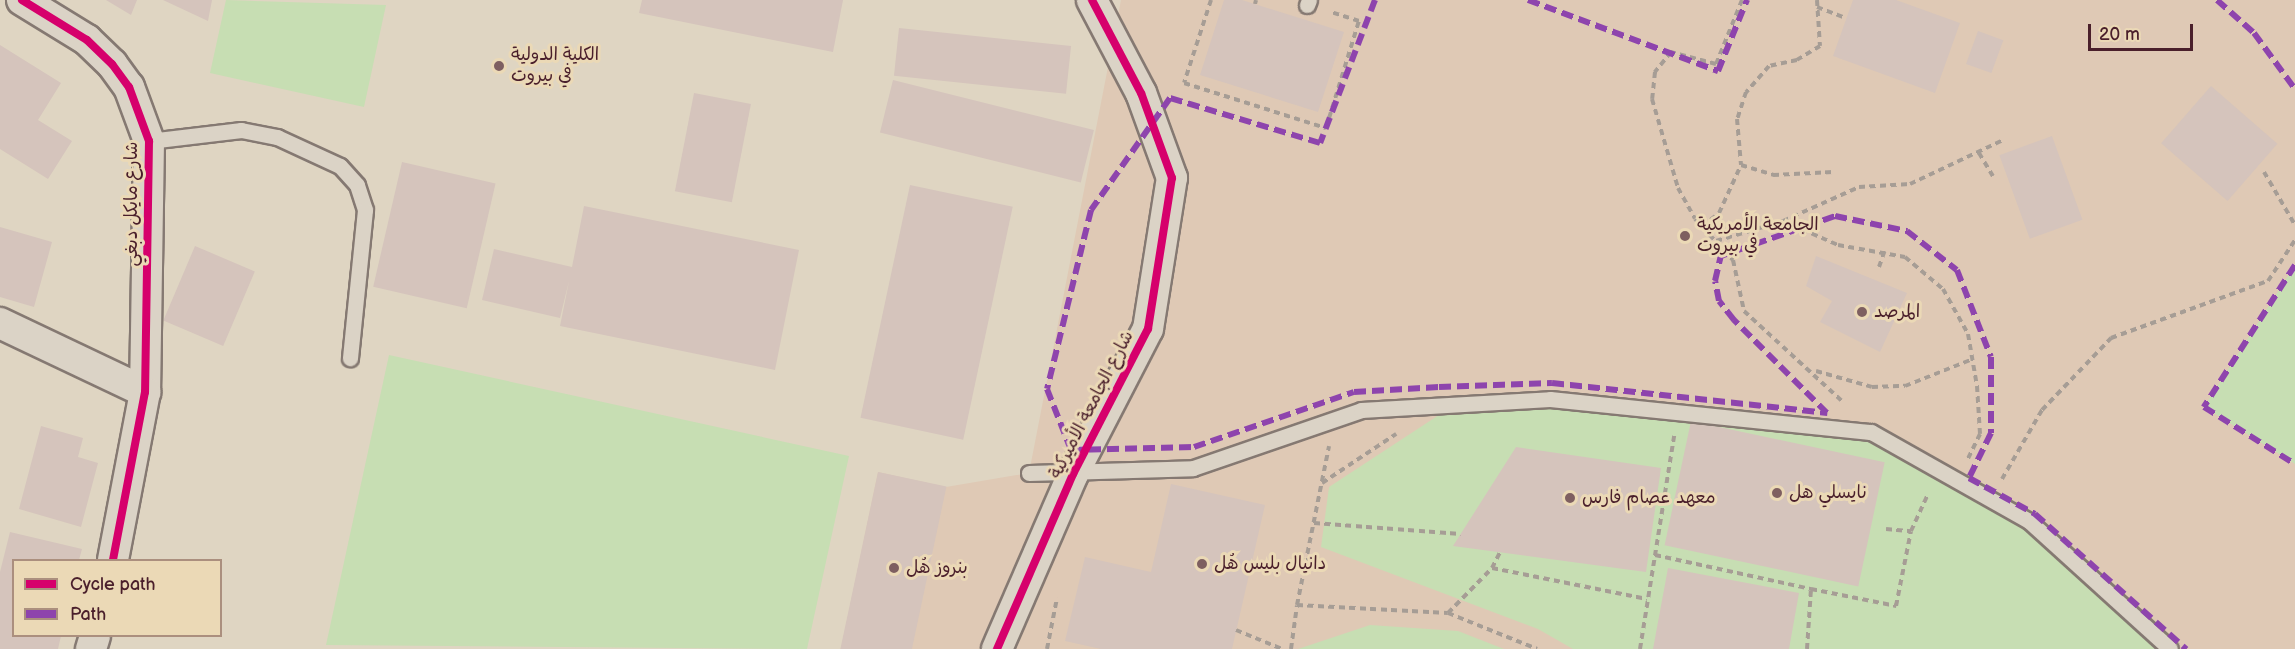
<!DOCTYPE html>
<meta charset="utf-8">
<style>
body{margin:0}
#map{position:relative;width:2295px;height:649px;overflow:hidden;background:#dfd5c2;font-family:"Balsamiq Sans","Playpen Sans Arabic",sans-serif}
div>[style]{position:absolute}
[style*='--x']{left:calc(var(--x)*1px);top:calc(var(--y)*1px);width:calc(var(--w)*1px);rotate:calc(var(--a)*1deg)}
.built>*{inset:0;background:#dfc9b5}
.green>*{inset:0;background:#c7deb3}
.building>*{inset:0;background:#d5c4bc;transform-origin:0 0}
.path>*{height:4px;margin-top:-2px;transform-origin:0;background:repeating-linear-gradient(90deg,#a69d95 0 6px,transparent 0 10.5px)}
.roads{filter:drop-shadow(2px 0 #857972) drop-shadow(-2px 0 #857972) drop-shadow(0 2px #857972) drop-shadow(0 -2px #857972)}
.lane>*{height:15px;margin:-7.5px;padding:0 7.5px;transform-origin:7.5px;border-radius:7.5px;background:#dbd3c6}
.street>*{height:30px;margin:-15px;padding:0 15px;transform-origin:15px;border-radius:15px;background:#dbd3c6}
.quiet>*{height:6px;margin-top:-3px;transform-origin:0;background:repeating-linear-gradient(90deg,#8e44ad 0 12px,transparent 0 18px)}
.cycleway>*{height:8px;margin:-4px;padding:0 4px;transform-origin:4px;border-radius:4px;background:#d6006c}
.dots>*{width:16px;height:16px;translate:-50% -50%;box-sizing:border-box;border:3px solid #ebd9b6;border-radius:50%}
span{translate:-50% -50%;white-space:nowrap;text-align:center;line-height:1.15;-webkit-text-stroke:6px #ebd9b6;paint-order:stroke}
.poi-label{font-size:18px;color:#4a1f2b}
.left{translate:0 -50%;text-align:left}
.street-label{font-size:18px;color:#4a1f2b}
.legend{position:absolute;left:12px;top:559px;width:210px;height:78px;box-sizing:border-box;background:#ebd9b6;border:2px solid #ab8f7e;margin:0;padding:8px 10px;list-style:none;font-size:18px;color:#4a1f2b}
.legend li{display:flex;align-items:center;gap:12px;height:30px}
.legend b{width:30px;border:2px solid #ab8f7e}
.scale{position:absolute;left:2088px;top:24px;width:105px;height:27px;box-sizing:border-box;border:3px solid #4a1f2b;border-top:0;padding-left:8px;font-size:18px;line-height:21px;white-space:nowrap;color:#4a1f2b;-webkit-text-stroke:4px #ebd9b6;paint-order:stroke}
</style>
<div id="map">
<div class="built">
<div style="clip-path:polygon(1121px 0,2295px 0,2295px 649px,841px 649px,878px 472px,946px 487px,1029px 473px)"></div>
</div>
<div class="green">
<div style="clip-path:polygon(226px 0,386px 5px,364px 107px,210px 73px)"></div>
<div style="clip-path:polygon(2295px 265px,2295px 464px,2204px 407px)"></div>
<div style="clip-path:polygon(389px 355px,849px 456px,807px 649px,326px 645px)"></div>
<div style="clip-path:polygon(1551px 406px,1869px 438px,2023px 529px,2162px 649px,1573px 649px,1538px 629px,1321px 547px,1329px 487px,1445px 411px)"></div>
<div style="clip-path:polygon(1370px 625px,1458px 631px,1504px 649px,1298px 649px)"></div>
</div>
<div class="building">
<div style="clip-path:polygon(106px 0,137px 0,131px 15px)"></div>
<div style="clip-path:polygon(163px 0,212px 0,208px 21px)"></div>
<div style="clip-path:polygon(642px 0,843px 0,833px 52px,639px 13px)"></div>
<div style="clip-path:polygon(1224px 0,1242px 0,1344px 32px,1318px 112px,1200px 75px)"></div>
<div style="clip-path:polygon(1853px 0,1896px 0,1960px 23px,1935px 93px,1833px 56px)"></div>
<div style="left:899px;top:28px;width:173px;height:48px;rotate:6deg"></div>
<div style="left:1978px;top:31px;width:27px;height:35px;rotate:20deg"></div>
<div style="clip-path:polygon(0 45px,61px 83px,38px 120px,72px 141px,48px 179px,0 149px)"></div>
<div style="left:893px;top:80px;width:207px;height:54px;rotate:14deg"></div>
<div style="left:2211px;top:86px;width:88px;height:76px;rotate:41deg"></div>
<div style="left:694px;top:93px;width:58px;height:100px;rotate:11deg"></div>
<div style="left:2052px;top:136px;width:89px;height:56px;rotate:70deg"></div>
<div style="left:402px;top:162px;width:96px;height:128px;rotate:13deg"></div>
<div style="left:910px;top:185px;width:105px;height:238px;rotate:12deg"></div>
<div style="clip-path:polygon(584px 206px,799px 250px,775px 370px,560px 326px,569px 281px,560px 318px,482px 300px,494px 249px,572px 267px)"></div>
<div style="clip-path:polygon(0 227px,52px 242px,34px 307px,0 297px)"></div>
<div style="left:195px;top:246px;width:65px;height:81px;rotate:23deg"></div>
<div style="clip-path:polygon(1816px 256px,1907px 293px,1880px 352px,1820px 322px,1832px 301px,1806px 286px)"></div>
<div style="left:1691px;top:421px;width:198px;height:127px;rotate:12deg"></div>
<div style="clip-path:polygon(41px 426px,83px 438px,78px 457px,98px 463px,81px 527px,19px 509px)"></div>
<div style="clip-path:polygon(1516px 447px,1661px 468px,1646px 572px,1453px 546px)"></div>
<div style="left:878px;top:472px;width:70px;height:181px;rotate:12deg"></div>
<div style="clip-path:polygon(1171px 484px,1265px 505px,1232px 649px,1101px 649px,1065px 641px,1085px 557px,1151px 572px)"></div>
<div style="clip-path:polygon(10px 532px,82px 549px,79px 560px,14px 560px,14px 636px,61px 636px,58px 649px,0 649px,0 572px)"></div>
<div style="clip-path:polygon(1668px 568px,1799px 593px,1789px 649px,1653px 649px)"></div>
</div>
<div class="path">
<div style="--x:1211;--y:0;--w:87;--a:108"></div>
<div style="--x:1184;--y:83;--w:149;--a:17.6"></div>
<div style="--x:1326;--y:128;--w:112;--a:-72.9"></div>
<div style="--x:1359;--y:21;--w:29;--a:-162"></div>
<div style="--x:1742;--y:0;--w:69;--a:112.1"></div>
<div style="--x:1716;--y:64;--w:47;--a:-165.1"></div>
<div style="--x:1671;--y:52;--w:26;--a:129"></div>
<div style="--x:1655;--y:72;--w:27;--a:96"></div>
<div style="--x:1652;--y:99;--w:93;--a:73.7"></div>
<div style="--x:1678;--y:188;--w:35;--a:61"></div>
<div style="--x:1695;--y:219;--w:56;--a:47.2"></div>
<div style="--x:1733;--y:260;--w:52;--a:77.8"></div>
<div style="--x:1744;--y:311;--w:136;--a:42.6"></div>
<div style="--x:1817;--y:0;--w:46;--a:86.3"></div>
<div style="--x:1820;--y:46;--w:27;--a:149"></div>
<div style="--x:1797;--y:60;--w:29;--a:168"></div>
<div style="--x:1769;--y:66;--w:35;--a:131"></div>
<div style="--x:1746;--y:92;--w:28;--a:108"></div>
<div style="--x:1737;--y:119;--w:46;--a:85"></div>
<div style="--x:1741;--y:165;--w:34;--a:17"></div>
<div style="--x:1773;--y:175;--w:60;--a:-2.9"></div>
<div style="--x:1255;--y:4;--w:4;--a:-76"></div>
<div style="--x:1817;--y:7;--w:31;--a:21"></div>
<div style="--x:1979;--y:153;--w:27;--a:59"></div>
<div style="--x:2264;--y:172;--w:61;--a:59.7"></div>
<div style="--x:1783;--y:221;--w:60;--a:23.6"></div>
<div style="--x:1838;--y:245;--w:68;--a:10.2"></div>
<div style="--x:1905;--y:257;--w:50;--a:40.1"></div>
<div style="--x:1943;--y:289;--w:51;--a:60.9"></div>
<div style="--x:1968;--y:334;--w:53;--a:80.2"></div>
<div style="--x:1977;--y:386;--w:48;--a:86.4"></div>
<div style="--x:1980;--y:434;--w:28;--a:116"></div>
<div style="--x:1702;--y:226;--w:21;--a:-37"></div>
<div style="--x:1719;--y:213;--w:53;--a:-65.4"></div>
<div style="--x:1716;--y:241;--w:70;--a:-16.6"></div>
<div style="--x:1783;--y:221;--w:83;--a:-24.1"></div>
<div style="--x:1859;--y:187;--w:51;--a:-3.4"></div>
<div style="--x:1910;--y:184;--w:103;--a:-25.3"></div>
<div style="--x:1879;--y:267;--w:18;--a:-71"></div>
<div style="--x:1816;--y:371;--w:58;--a:15.9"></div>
<div style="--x:1872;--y:387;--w:33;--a:-2"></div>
<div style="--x:1905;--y:386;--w:73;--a:-21.7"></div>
<div style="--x:2002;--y:479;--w:80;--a:-59.9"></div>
<div style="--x:2042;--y:410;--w:100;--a:-46.2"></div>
<div style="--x:2111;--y:338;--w:167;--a:-20"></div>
<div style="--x:2268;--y:281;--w:49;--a:-56.6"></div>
<div style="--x:1322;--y:483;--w:89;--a:-33.5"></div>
<div style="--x:1314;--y:523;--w:147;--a:4.3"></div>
<div style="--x:1886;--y:529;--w:25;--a:5"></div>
<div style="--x:1655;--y:555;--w:160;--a:12.3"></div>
<div style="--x:1492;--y:568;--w:18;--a:-63"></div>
<div style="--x:1297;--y:605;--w:162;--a:-78.6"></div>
<div style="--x:1448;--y:613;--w:63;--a:-45.6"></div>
<div style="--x:1492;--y:568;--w:158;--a:11.3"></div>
<div style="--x:1236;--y:630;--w:50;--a:22.4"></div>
<div style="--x:1047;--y:649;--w:52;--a:-78.9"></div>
<div style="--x:1291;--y:649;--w:44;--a:-82.2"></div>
<div style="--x:1297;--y:605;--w:151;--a:3"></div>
<div style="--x:1448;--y:613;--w:96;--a:22"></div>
<div style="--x:1640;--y:649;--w:216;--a:-80.9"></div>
<div style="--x:1807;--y:649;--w:60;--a:-86.2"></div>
<div style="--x:1811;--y:589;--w:87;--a:11.3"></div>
<div style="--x:1896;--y:606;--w:76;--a:-78.7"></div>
<div style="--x:1911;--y:531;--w:41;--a:-65.3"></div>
</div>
<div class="roads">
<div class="lane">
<div style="--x:1307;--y:5;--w:5;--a:-68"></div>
<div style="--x:149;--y:141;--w:93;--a:-6.8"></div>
<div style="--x:241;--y:130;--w:37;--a:11"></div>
<div style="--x:277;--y:137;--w:69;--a:24.7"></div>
<div style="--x:340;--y:166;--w:25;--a:48"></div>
<div style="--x:357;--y:185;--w:26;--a:72"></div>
<div style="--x:365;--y:210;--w:149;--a:95.8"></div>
<div style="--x:1029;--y:473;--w:164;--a:-1.7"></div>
<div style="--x:1193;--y:468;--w:178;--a:-19"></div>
<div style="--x:1361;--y:410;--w:189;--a:-3.3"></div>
<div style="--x:1550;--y:399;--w:323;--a:5.9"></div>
<div style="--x:1871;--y:432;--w:181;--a:29.4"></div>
<div style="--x:2029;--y:521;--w:190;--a:42.2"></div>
</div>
<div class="street">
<div style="--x:22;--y:0;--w:76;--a:31.6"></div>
<div style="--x:87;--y:40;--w:35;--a:44"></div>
<div style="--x:112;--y:64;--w:29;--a:54"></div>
<div style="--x:129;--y:87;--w:58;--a:69.7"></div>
<div style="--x:149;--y:141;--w:251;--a:90.9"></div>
<div style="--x:145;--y:392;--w:171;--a:100.8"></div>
<div style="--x:0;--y:323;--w:161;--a:25.4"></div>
<div style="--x:91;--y:649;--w:14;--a:-73"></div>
<div style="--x:997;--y:649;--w:191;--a:-66.5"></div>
<div style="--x:1073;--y:474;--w:163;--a:-62.7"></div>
<div style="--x:1148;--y:329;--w:153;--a:-81"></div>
<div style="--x:1172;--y:178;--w:90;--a:-110"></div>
<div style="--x:1141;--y:93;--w:105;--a:-117.8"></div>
</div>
</div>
<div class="quiet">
<div style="--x:1375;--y:0;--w:153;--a:111"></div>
<div style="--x:1320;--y:143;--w:157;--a:-163.3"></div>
<div style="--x:1170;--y:98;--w:137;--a:125.2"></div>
<div style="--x:1091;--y:210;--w:184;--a:103.8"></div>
<div style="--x:1047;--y:389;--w:66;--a:68.5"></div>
<div style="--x:1071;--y:450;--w:123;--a:-1.4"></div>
<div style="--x:1194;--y:447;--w:169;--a:-19"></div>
<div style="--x:1354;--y:392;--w:85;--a:-3.4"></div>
<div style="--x:1439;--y:387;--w:113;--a:-2"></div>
<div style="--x:1552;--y:383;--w:277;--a:6.2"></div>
<div style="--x:1827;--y:413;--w:132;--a:-135"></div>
<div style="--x:1734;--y:320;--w:24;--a:-128"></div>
<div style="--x:1719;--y:301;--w:20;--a:-101"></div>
<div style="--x:1715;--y:281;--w:26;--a:-77"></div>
<div style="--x:1721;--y:256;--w:121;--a:-19.3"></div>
<div style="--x:1835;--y:216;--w:74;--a:11.8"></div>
<div style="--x:1907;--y:231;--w:63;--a:38"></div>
<div style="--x:1957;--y:270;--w:93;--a:68.7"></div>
<div style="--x:1991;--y:357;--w:76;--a:90"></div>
<div style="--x:1991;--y:433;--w:50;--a:116.1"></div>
<div style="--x:1969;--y:478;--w:75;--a:28.6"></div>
<div style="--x:2035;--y:514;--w:203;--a:41.8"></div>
<div style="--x:1528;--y:0;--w:203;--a:20.5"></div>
<div style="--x:1718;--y:71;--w:77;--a:-67.8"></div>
<div style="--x:2217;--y:0;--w:50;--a:41.7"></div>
<div style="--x:2254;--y:33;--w:69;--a:53.8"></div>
<div style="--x:2295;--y:265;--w:169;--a:122.7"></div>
<div style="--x:2204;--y:407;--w:107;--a:32.1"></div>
</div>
<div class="cycleway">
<div style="--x:22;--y:0;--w:76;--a:31.6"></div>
<div style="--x:87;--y:40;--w:35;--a:44"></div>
<div style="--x:112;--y:64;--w:29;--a:54"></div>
<div style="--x:129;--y:87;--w:58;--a:69.7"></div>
<div style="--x:149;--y:141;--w:251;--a:90.9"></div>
<div style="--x:145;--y:392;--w:171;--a:100.8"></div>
<div style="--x:997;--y:649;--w:191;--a:-66.5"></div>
<div style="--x:1073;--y:474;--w:163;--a:-62.7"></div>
<div style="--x:1148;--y:329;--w:153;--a:-81"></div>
<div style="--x:1172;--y:178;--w:90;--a:-110"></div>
<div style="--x:1141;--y:93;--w:105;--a:-117.8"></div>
</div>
<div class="dots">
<div style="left:499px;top:66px;background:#7e5f60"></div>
<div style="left:1685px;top:236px;background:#7e5f60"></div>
<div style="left:1862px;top:312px;background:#7e5f60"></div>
<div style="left:1777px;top:493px;background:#7e5f60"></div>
<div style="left:1570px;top:498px;background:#7e5f60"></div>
<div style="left:1202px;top:564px;background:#7e5f60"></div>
<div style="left:894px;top:568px;background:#7e5f60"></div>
</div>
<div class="poi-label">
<span class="left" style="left:511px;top:66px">الكلية الدولية<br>في بيروت</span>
<span class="left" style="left:1697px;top:236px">الجامعة الأمريكية<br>في بيروت</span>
<span class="left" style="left:1874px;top:312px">المرصد</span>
<span class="left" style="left:1789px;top:493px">نايسلي هل</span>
<span class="left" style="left:1582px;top:498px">معهد عصام فارس</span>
<span class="left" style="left:1214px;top:564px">دانيال بليس هُل</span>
<span class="left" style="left:906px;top:568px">بنروز هُل</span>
</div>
<div class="street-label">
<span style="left:132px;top:204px;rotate:-90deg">شارع مايكل دبغي</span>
<span style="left:1092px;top:405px;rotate:-63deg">شارع الجامعة الأميركية</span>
</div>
<ul class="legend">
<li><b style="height:8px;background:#d6006c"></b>Cycle path</li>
<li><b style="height:8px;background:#8e44ad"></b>Path</li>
</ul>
<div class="scale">20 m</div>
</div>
